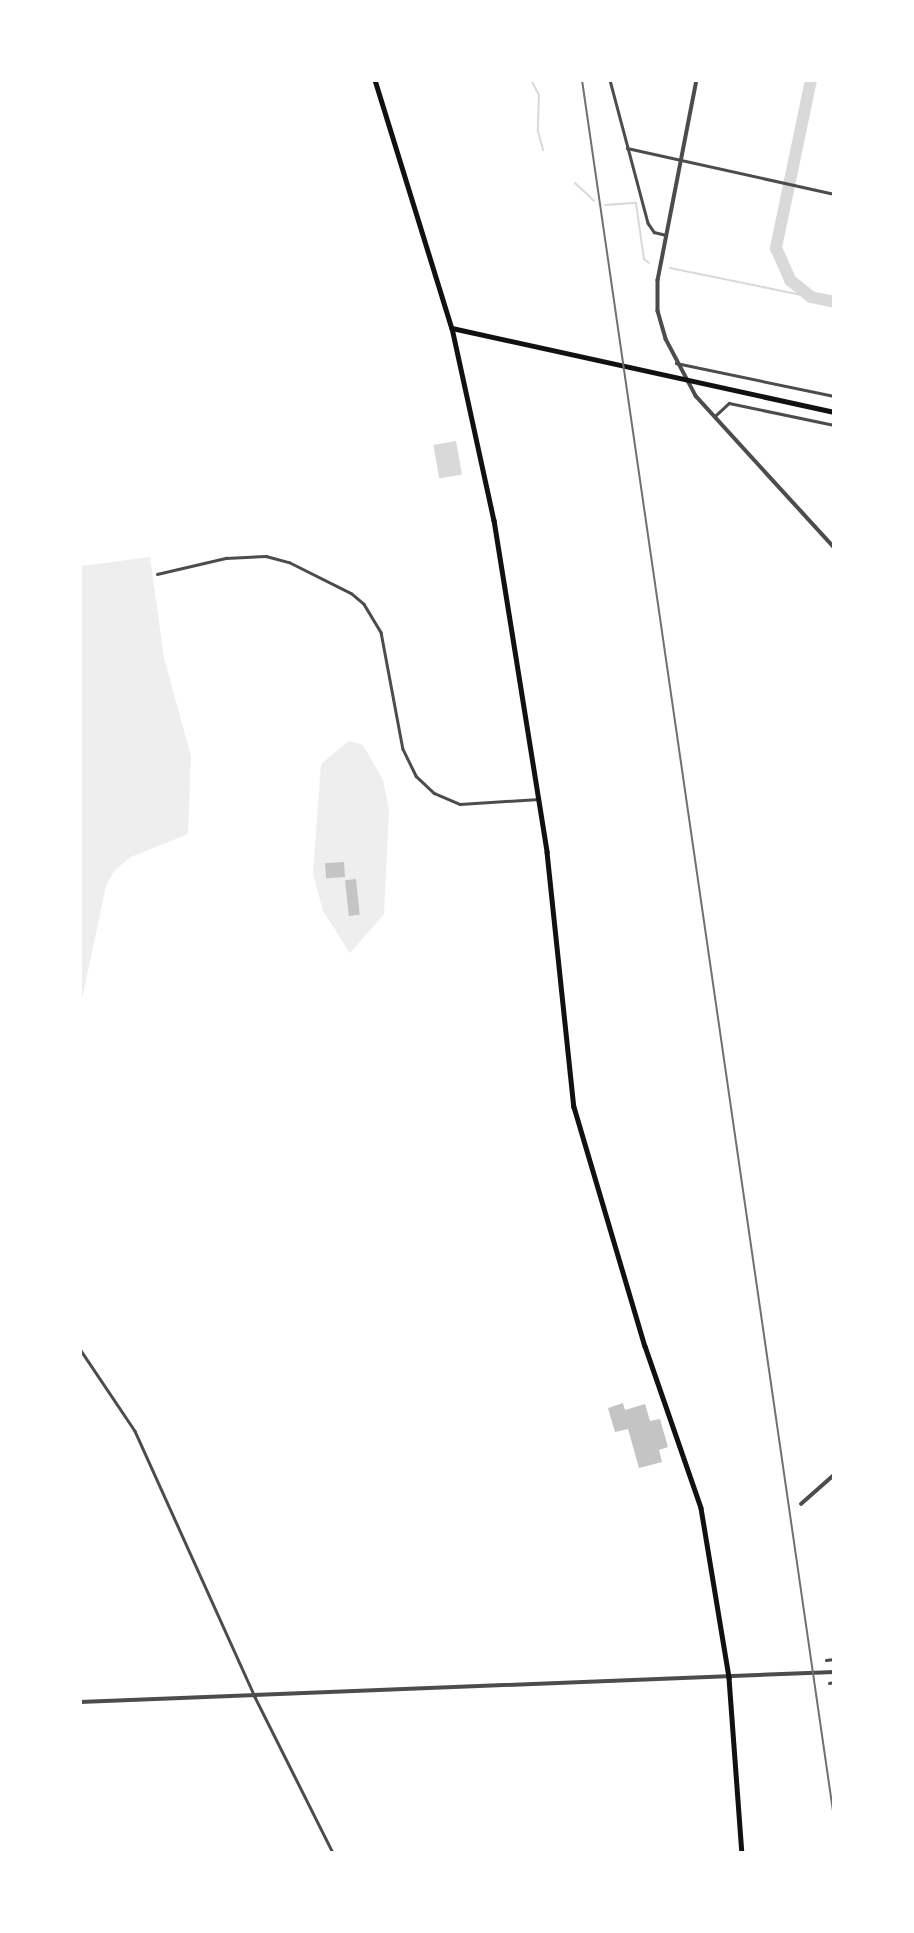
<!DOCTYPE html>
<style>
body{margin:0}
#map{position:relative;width:914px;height:1933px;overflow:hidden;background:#fff;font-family:"Roboto Condensed",sans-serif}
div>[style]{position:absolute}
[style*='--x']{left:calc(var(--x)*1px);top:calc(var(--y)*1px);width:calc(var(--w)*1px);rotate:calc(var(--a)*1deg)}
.green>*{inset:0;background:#eee}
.water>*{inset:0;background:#d9d9d9;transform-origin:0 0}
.stream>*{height:2px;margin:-1px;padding:0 1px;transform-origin:1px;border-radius:1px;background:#d9d9d9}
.river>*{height:12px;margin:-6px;padding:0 6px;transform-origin:6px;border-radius:6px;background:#d9d9d9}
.building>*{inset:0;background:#c4c4c4;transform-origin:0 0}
.minor>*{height:2.5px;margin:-1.25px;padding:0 1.25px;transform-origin:1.25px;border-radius:1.25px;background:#4c4c4c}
.tertiary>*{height:3.5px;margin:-1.75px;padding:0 1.75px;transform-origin:1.75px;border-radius:1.75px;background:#4c4c4c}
.primary>*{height:4.5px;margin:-2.25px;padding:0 2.25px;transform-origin:2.25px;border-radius:2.25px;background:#111}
.rail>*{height:2px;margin:-1px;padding:0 1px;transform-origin:1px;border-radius:1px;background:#707070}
span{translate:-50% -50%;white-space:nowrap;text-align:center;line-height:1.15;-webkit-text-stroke:5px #fff;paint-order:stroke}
.frame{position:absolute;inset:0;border:82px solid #fff;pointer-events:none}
</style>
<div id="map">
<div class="green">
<div style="clip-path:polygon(150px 557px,164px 658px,191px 756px,188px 834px,131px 857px,115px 870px,106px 886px,81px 1004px,81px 566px)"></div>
<div style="clip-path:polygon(349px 741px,363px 745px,383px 780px,389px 810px,384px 914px,350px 953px,323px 911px,313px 874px,321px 764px)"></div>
</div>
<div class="water">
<div style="left:456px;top:441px;width:34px;height:23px;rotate:80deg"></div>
</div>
<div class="stream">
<div style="--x:531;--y:80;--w:17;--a:62"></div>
<div style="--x:539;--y:95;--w:36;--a:92"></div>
<div style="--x:538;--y:131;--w:20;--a:75"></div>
<div style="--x:833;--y:80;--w:1;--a:45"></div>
<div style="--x:575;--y:183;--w:26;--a:43"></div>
<div style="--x:605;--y:205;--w:31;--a:-4"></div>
<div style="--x:636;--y:203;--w:57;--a:81.9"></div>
<div style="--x:644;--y:259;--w:6;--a:39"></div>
<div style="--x:670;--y:268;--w:144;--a:11.6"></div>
</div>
<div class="river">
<div style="--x:811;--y:80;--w:172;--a:101.8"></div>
<div style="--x:776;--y:248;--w:35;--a:66"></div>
<div style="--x:790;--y:280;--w:27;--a:39"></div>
<div style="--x:811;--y:297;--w:24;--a:12"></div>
</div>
<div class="building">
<div style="left:344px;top:862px;width:15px;height:19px;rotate:86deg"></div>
<div style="left:356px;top:879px;width:36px;height:11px;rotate:84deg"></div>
<div style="clip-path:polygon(623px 1403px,625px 1410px,645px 1404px,650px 1421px,660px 1419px,668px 1447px,659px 1450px,662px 1462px,639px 1468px,628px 1429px,615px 1432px,608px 1408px)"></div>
</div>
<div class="minor">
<div style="--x:610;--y:80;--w:148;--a:75.1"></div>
<div style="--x:648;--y:223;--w:11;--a:56"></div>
<div style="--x:654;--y:232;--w:12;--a:14"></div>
<div style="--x:627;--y:148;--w:212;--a:12.5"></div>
<div style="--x:676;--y:363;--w:161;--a:11.8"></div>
<div style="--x:715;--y:416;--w:19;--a:-43"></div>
<div style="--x:729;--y:403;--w:107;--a:11.8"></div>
<div style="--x:157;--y:574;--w:71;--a:-13.1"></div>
<div style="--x:226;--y:558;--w:40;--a:-2.9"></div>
<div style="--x:266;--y:556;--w:24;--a:15"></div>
<div style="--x:289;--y:562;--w:69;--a:26.6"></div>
<div style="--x:351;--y:593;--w:17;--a:40"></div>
<div style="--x:364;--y:604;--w:33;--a:59"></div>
<div style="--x:381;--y:632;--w:119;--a:79.4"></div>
<div style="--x:403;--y:749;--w:30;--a:64"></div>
<div style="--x:416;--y:776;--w:25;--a:43"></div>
<div style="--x:434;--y:793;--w:28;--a:23"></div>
<div style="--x:460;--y:804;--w:79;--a:-3.6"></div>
<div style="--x:80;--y:1349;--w:99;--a:56.1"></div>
<div style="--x:135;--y:1431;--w:292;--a:65.7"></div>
<div style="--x:255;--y:1697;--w:174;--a:63.4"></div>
<div style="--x:826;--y:1660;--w:8;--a:-7"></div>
<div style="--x:829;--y:1683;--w:5;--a:-11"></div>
</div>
<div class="tertiary">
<div style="--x:697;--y:80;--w:204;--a:101"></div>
<div style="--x:658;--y:280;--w:31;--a:90"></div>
<div style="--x:658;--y:311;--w:29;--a:74"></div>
<div style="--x:666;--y:339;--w:64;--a:62.2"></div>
<div style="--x:696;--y:396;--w:205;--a:47.6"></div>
<div style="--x:801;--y:1504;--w:44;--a:-41.3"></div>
<div style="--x:80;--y:1702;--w:755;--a:-2.28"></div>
</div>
<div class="primary">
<div style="--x:375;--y:80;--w:260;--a:72.8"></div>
<div style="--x:452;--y:328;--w:197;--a:77.7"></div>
<div style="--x:494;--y:520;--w:336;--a:80.9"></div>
<div style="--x:547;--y:852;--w:256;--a:84"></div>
<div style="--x:574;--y:1107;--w:249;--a:73.5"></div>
<div style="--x:645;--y:1346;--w:171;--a:70.9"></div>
<div style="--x:701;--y:1508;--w:172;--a:80.6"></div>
<div style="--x:729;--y:1678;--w:175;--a:85.8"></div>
<div style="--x:452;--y:328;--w:391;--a:12.4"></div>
</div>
<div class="rail">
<div style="--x:582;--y:80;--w:1757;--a:81.75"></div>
</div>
<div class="frame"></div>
</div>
